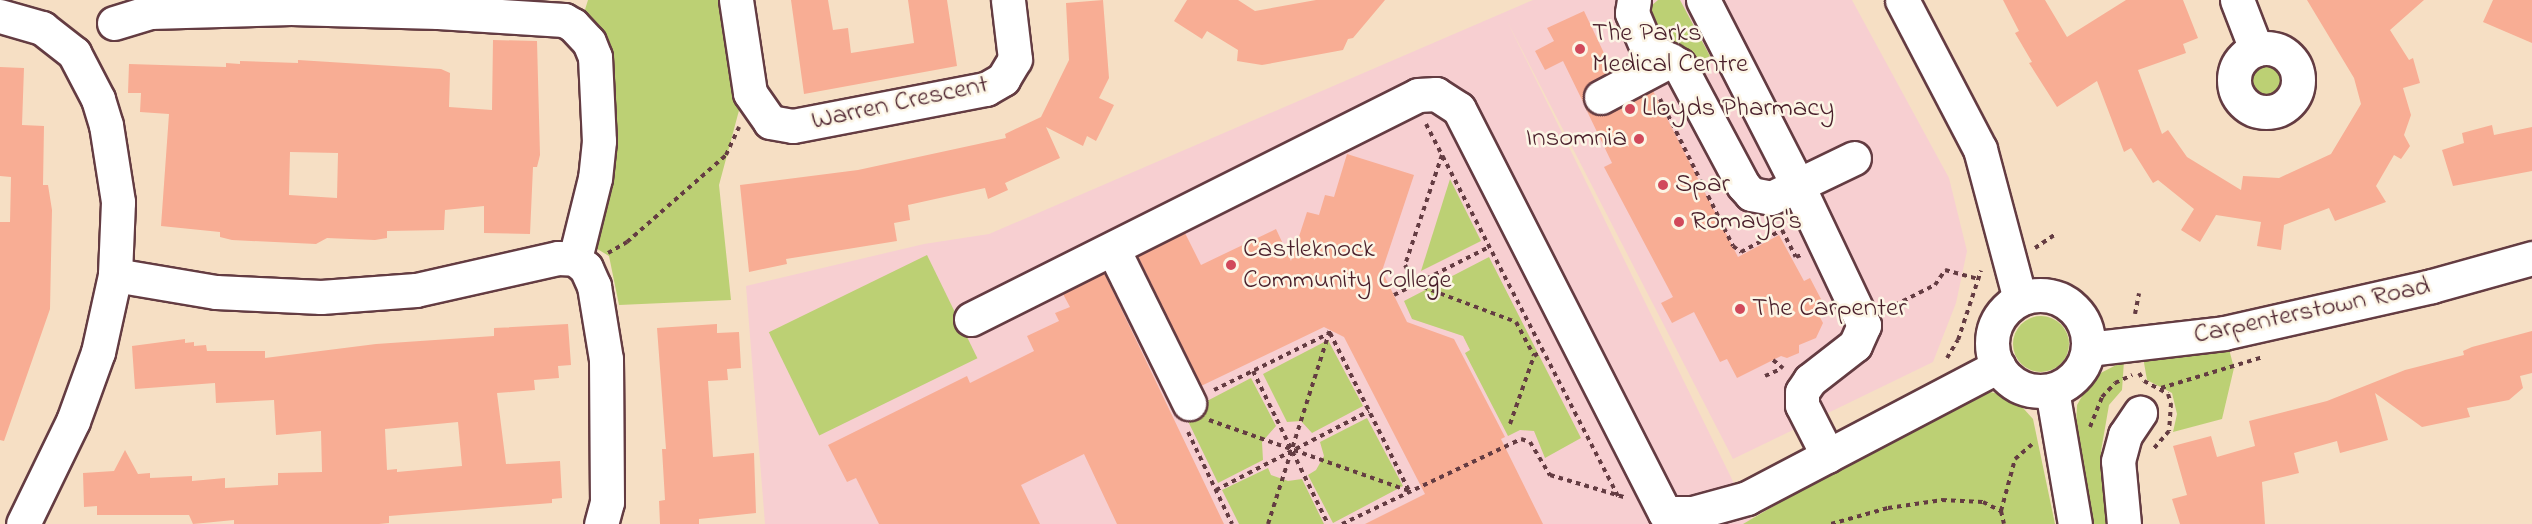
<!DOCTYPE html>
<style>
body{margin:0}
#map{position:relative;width:2532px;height:524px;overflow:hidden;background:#f6dfc4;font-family:"Indie Flower",sans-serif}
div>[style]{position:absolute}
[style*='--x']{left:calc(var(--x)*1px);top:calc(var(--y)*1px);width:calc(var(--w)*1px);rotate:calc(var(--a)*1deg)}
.built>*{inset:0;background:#f7cfd1}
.green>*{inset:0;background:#bcd074;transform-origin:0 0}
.round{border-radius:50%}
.building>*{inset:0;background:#f8ad94}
.path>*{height:4px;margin-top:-2px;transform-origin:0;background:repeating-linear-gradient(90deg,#643c42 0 4.5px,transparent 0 9px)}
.roads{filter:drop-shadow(2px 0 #643c42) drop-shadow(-2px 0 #643c42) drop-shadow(0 2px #643c42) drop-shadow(0 -2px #643c42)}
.minor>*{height:33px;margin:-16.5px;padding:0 16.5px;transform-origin:16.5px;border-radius:16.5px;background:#fff}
.minor>.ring{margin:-16.5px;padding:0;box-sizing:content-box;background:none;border:33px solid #fff;border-radius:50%}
.dots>*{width:16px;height:16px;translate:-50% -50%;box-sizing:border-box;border:3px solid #fcf5e5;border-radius:50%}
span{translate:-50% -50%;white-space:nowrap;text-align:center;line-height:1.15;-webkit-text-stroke:5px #fcf5e5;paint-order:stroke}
.poi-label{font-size:27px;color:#4a1f2b}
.left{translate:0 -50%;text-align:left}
.right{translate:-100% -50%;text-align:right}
.street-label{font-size:27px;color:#4a1f2b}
</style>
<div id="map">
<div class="built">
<div style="clip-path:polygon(1533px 0,1852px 0,1949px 178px,1967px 251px,1956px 303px,1933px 362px,1733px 459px,1507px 21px,1752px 520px,1743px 524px,765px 524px,746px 286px,924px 244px,989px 234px)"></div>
</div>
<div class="green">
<div style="clip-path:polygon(588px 0,725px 0,741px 103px,719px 185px,731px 300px,619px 305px,609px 256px,594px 247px,614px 143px,614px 109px,612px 81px,583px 16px)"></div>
<div style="clip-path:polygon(1658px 0,1680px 0,1710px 56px,1694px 65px,1668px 49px,1647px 19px,1651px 6px)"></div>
<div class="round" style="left:2248px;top:63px;width:36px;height:36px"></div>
<div style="clip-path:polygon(1450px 179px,1481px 241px,1421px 271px)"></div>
<div style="left:927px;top:255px;width:115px;height:176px;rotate:64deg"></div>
<div style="clip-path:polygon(1489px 257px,1581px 438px,1545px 458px,1534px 431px,1520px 430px,1508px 436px,1465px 353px,1470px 350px,1463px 336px,1412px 319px,1404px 301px)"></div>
<div class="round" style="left:2013px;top:316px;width:56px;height:56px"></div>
<div style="clip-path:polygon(1328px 340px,1363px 406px,1312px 433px,1301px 421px,1287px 422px,1263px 374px)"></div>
<div style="clip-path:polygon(2229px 349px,2234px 368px,2222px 419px,2173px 432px,2177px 414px,2172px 393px,2147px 380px,2143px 357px)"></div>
<div style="clip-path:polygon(2124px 361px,2122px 390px,2109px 405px,2101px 451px,2111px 524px,2092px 524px,2076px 426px,2077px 405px,2093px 377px)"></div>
<div style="clip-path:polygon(1251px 378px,1276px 426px,1262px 442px,1263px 460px,1218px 483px,1184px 413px)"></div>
<div style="clip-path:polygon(1990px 392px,2013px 397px,2033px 419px,2055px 524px,1743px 524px,1863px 454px,1978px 393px)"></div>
<div style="clip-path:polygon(1367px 418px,1403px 486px,1333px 523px,1308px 475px,1316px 470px,1324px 456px,1320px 442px)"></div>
<div style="clip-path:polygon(1268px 468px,1271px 475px,1288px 481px,1302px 479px,1324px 524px,1239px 524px,1222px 490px)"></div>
</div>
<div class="building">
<div style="clip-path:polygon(791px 0,828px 0,833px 30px,848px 28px,851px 53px,914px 43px,908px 0,947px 0,957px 66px,804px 94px)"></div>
<div style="clip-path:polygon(1103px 0,1109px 78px,1099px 98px,1114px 105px,1096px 141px,1087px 136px,1083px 146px,1046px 127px,1060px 158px,1005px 183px,1008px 190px,988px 199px,985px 188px,908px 205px,910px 220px,894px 223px,897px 241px,786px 259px,787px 264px,749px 272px,740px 185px,858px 170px,1006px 138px,1005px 134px,1041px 117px,1069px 60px,1066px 3px)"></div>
<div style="clip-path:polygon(1187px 0,1238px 0,1255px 11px,1316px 0,1385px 0,1353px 38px,1348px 39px,1343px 50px,1262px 65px,1237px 61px,1238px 50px,1207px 31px,1202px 39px,1174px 21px)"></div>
<div style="clip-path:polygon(2003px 0,2045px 0,2067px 37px,2126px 0,2183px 0,2198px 38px,2183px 44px,2186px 53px,2138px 70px,2162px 134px,2168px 130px,2187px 157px,2241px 190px,2243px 176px,2279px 178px,2331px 154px,2361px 104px,2354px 78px,2307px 0,2424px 0,2390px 30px,2409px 60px,2413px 58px,2420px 83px,2403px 88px,2411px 115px,2404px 135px,2410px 146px,2401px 159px,2394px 155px,2376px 186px,2386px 202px,2335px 221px,2329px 208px,2284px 225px,2281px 250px,2257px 246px,2261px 222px,2216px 215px,2200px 242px,2181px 230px,2194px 209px,2158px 180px,2153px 183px,2131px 148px,2124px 152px,2097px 81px,2057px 107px,2029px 63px,2032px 62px,2015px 33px,2019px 31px)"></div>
<div style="clip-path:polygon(2493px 0,2532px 0,2532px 43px,2483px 22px)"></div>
<div style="clip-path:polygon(1584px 11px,1612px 70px,1586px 87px,1584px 104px,1563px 61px,1545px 70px,1535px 51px,1554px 41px,1547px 28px)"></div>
<div style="clip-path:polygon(evenodd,493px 40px,537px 41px,540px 155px,537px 167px,533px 167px,530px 234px,484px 233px,484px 206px,445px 210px,444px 230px,387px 231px,387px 238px,375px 240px,327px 238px,316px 244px,232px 240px,220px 237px,220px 232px,161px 226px,169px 114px,140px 112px,141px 93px,128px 93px,129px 64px,226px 67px,226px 63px,240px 64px,240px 61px,298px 63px,298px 60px,441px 69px,450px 73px,449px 107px,492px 110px,493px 40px,290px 152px,338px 153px,337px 198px,289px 195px,290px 152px)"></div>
<div style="clip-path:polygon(0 67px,24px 68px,22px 125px,44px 126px,43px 185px,48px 185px,52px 210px,50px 309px,4px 441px,0 440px,0 222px,10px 222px,11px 177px,0 176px)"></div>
<div style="clip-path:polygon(1653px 91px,1738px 257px,1779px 235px,1804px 281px,1810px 278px,1822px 301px,1814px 306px,1823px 323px,1816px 338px,1799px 345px,1799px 353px,1787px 358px,1781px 356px,1737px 378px,1727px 359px,1720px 362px,1694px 312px,1672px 323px,1661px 303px,1673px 297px,1604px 167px,1612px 163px,1585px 107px,1600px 116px,1609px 114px)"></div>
<div style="clip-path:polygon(2492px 125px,2494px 135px,2532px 127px,2532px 171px,2453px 186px,2442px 150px,2464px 143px,2462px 133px)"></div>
<div style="clip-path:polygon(1347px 154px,1414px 175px,1382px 271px,1407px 322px,1454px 339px,1505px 437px,1501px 439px,1543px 524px,1365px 524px,1425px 494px,1344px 337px,1324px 327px,1201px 386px,1138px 256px,1185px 233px,1201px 265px,1276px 229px,1291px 261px,1307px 212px,1319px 215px,1325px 195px,1334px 197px)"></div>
<div style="clip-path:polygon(1104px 273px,1224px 524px,1117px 524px,1084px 454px,1021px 485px,1040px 524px,879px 524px,856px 478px,847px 482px,828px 445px,967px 376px,970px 383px,1034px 351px,1027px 336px,1059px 321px,1055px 313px,1070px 307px,1063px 294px)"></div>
<div style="clip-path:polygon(evenodd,568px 324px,571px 365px,558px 366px,559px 378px,534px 380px,535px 390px,497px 393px,506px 464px,560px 461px,562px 498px,552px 499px,552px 503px,389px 516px,389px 523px,379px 524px,234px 524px,234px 520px,193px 524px,189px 515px,97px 515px,97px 506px,84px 507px,83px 473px,114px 471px,125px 450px,138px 474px,150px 473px,150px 478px,192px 476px,192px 481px,225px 478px,225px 488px,278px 485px,278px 473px,322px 472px,321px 431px,276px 435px,274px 400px,216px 403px,215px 383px,135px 389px,132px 346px,185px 339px,185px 343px,194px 342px,194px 346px,206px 345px,207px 351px,265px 351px,265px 358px,376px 344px,494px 336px,494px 328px,568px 324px,458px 422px,462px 466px,397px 472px,397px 469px,387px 470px,385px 429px,458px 422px)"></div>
<div style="clip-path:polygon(717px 324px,717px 333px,739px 332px,741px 368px,727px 369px,728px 380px,708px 381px,713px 457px,754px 453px,756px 513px,699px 519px,699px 524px,660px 524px,659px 501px,665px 500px,662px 449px,666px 449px,657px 328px)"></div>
<div style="clip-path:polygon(2532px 331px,2532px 373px,2520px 376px,2523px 388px,2509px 400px,2467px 408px,2470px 417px,2422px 427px,2375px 393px,2388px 440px,2340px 453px,2337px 441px,2294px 453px,2299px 473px,2262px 482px,2265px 524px,2180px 524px,2172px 499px,2187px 495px,2173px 446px,2211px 436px,2217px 457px,2255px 446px,2249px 421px,2327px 401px,2405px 370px,2464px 355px,2463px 351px,2472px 347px)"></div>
</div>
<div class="path">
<div style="--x:1660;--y:99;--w:164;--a:63.6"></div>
<div style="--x:1733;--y:246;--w:10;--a:37"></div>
<div style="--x:1741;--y:252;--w:47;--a:-28.2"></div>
<div style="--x:1782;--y:230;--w:30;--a:63"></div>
<div style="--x:1796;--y:257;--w:5;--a:-22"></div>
<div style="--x:1426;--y:124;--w:419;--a:62.7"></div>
<div style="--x:1442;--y:155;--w:116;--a:108.6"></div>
<div style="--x:1405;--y:265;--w:21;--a:62"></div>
<div style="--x:1415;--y:284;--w:108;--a:20.6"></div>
<div style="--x:1516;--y:322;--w:38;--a:62"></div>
<div style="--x:2035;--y:248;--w:25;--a:-34"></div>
<div style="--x:608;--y:253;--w:22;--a:-30"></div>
<div style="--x:627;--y:242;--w:132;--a:-41.3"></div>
<div style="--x:726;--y:155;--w:31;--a:-65"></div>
<div style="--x:1394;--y:295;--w:106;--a:-26.8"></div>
<div style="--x:1887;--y:309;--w:54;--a:-26.6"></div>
<div style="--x:1935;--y:285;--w:18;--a:-56"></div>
<div style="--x:1945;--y:270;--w:35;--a:15"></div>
<div style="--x:2135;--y:314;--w:21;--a:-79"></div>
<div style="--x:1947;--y:358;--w:21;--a:-59"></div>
<div style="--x:1958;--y:340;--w:73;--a:-71.6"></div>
<div style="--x:1773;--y:360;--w:13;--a:39"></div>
<div style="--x:1253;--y:371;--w:170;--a:63.9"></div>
<div style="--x:2139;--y:373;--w:9;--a:58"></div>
<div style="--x:2144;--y:381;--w:27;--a:28"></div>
<div style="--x:2168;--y:394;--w:9;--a:72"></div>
<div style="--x:2171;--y:403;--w:28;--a:94"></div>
<div style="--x:2169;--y:431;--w:23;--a:131"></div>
<div style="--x:1765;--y:376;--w:17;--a:-24"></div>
<div style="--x:2161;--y:388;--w:107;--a:-16.9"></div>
<div style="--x:1214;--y:390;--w:129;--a:-26.2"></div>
<div style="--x:1330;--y:333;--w:177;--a:63.4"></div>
<div style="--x:1209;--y:420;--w:212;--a:19.5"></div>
<div style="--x:1510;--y:424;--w:72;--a:-70.6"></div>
<div style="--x:1534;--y:356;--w:11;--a:-34"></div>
<div style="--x:2090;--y:427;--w:32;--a:-68"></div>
<div style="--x:2102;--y:397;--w:19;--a:-47"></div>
<div style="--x:2115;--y:383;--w:19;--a:-25"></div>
<div style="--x:1188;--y:432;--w:102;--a:64.4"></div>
<div style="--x:1216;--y:490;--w:172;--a:-27.3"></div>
<div style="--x:2001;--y:511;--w:54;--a:-74.9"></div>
<div style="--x:2015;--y:459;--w:23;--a:-41"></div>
<div style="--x:1268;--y:524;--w:204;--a:-72.3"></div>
<div style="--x:1342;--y:524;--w:198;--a:-25.4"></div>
<div style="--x:1521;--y:439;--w:9;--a:18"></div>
<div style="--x:1530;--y:442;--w:39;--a:59"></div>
<div style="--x:1550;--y:475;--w:77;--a:16.6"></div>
<div style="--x:1831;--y:524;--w:59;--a:-15.7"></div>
<div style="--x:1888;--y:508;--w:55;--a:-8.4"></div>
<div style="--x:1942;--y:500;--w:41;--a:2.8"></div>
<div style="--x:1983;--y:502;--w:20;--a:27"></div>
<div style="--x:2001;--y:511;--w:13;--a:77"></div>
</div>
<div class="roads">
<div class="minor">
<div style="--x:736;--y:0;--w:94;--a:81.4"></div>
<div style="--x:750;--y:93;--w:35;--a:55"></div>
<div style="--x:770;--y:122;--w:23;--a:10"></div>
<div style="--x:793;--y:126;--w:197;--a:-10.9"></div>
<div style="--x:986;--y:89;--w:20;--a:-30"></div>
<div style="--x:1003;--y:79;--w:23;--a:-59"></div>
<div style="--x:1015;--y:59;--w:59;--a:-96.8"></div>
<div style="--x:1634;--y:0;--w:13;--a:99"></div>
<div style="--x:1632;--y:13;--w:38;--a:67"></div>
<div style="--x:1647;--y:48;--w:36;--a:28"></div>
<div style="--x:1679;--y:65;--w:136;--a:61.9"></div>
<div style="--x:1743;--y:185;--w:12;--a:48"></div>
<div style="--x:1751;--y:194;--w:20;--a:11"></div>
<div style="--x:1771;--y:198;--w:92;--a:-25.7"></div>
<div style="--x:1703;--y:0;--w:209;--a:62.9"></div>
<div style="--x:1798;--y:186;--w:154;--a:64.6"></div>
<div style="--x:1864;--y:325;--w:22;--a:114"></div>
<div style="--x:1855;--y:345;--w:57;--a:142.1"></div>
<div style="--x:1810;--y:380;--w:14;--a:124"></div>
<div style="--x:1802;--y:392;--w:13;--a:90"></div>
<div style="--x:1802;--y:405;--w:57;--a:63"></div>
<div style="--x:1902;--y:0;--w:168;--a:62.4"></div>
<div style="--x:1980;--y:149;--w:155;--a:75.1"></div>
<div style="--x:2237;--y:0;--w:53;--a:68.8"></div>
<div style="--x:0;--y:16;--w:44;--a:15.9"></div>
<div style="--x:42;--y:28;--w:41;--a:38"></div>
<div style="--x:74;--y:53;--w:52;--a:62.4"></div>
<div style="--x:98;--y:99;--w:27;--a:73"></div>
<div style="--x:106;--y:125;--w:78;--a:81.1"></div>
<div style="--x:118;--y:202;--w:73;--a:92.4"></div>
<div style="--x:115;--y:275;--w:79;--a:102.4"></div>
<div style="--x:98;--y:352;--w:73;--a:109.9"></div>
<div style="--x:73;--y:421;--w:114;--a:115.9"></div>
<div style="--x:114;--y:23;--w:38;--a:-17"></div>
<div style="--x:150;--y:12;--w:141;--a:-1.6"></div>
<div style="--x:291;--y:8;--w:147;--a:1.6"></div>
<div style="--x:438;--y:12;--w:126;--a:3.6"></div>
<div style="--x:564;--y:20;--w:10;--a:29"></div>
<div style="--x:573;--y:25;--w:23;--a:47"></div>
<div style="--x:589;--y:42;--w:16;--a:68"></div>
<div style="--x:595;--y:57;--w:84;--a:87.3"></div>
<div style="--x:599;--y:141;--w:37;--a:96"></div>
<div style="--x:595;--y:178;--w:83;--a:103.9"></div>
<div class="ring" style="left:2234px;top:48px;width:31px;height:31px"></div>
<div style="--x:1601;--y:97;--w:79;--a:-27.9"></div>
<div style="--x:1113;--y:249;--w:172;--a:63.7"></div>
<div style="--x:115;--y:275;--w:102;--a:9.6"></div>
<div style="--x:216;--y:292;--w:105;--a:2.7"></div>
<div style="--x:321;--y:297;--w:95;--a:-4.2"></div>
<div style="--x:416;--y:290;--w:146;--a:-12.7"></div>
<div style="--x:558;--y:258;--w:17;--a:3"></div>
<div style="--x:575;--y:259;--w:14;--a:39"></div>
<div style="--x:586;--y:268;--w:20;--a:66"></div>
<div style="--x:594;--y:286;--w:74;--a:80.7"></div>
<div style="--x:606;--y:359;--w:143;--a:89.6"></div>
<div style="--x:607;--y:502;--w:23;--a:105"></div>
<div class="ring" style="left:1992px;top:295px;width:63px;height:63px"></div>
<div style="--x:971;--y:319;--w:500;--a:-26.6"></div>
<div style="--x:1418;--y:95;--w:18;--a:-3"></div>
<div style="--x:1436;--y:94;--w:27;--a:33"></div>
<div style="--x:1459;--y:109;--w:453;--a:63"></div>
<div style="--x:1665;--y:513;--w:28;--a:0"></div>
<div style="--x:1693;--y:513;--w:56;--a:-15.5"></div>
<div style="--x:1747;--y:498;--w:284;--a:-27.7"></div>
<div style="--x:2088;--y:349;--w:137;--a:-6.7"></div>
<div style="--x:2224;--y:333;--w:213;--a:-12.7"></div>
<div style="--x:2432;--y:286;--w:104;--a:-15.6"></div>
<div style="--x:2052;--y:390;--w:136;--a:80.3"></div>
<div style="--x:2124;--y:524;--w:63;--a:-95.4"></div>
<div style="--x:2118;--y:461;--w:27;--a:-75"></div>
<div style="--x:2125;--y:435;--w:27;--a:-56"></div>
</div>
</div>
<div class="dots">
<div style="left:1580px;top:49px;background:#d1495b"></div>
<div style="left:1630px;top:109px;background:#d1495b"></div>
<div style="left:1639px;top:139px;background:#d1495b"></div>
<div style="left:1663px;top:185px;background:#d1495b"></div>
<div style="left:1679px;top:222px;background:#d1495b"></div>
<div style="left:1231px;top:265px;background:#d1495b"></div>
<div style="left:1740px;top:309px;background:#d1495b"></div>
</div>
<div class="poi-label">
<span class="left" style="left:1592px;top:49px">The Parks<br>Medical Centre</span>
<span class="left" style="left:1642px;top:109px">Lloyds Pharmacy</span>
<span class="right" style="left:1627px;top:139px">Insomnia</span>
<span class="left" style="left:1675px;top:185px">Spar</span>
<span class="left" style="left:1691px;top:222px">Romayo's</span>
<span class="left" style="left:1243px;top:265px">Castleknock<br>Community College</span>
<span class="left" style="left:1752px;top:309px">The Carpenter</span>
</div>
<div class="street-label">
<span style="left:900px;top:103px;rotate:-12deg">Warren Crescent</span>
<span style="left:2312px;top:311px;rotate:-12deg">Carpenterstown Road</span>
</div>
</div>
